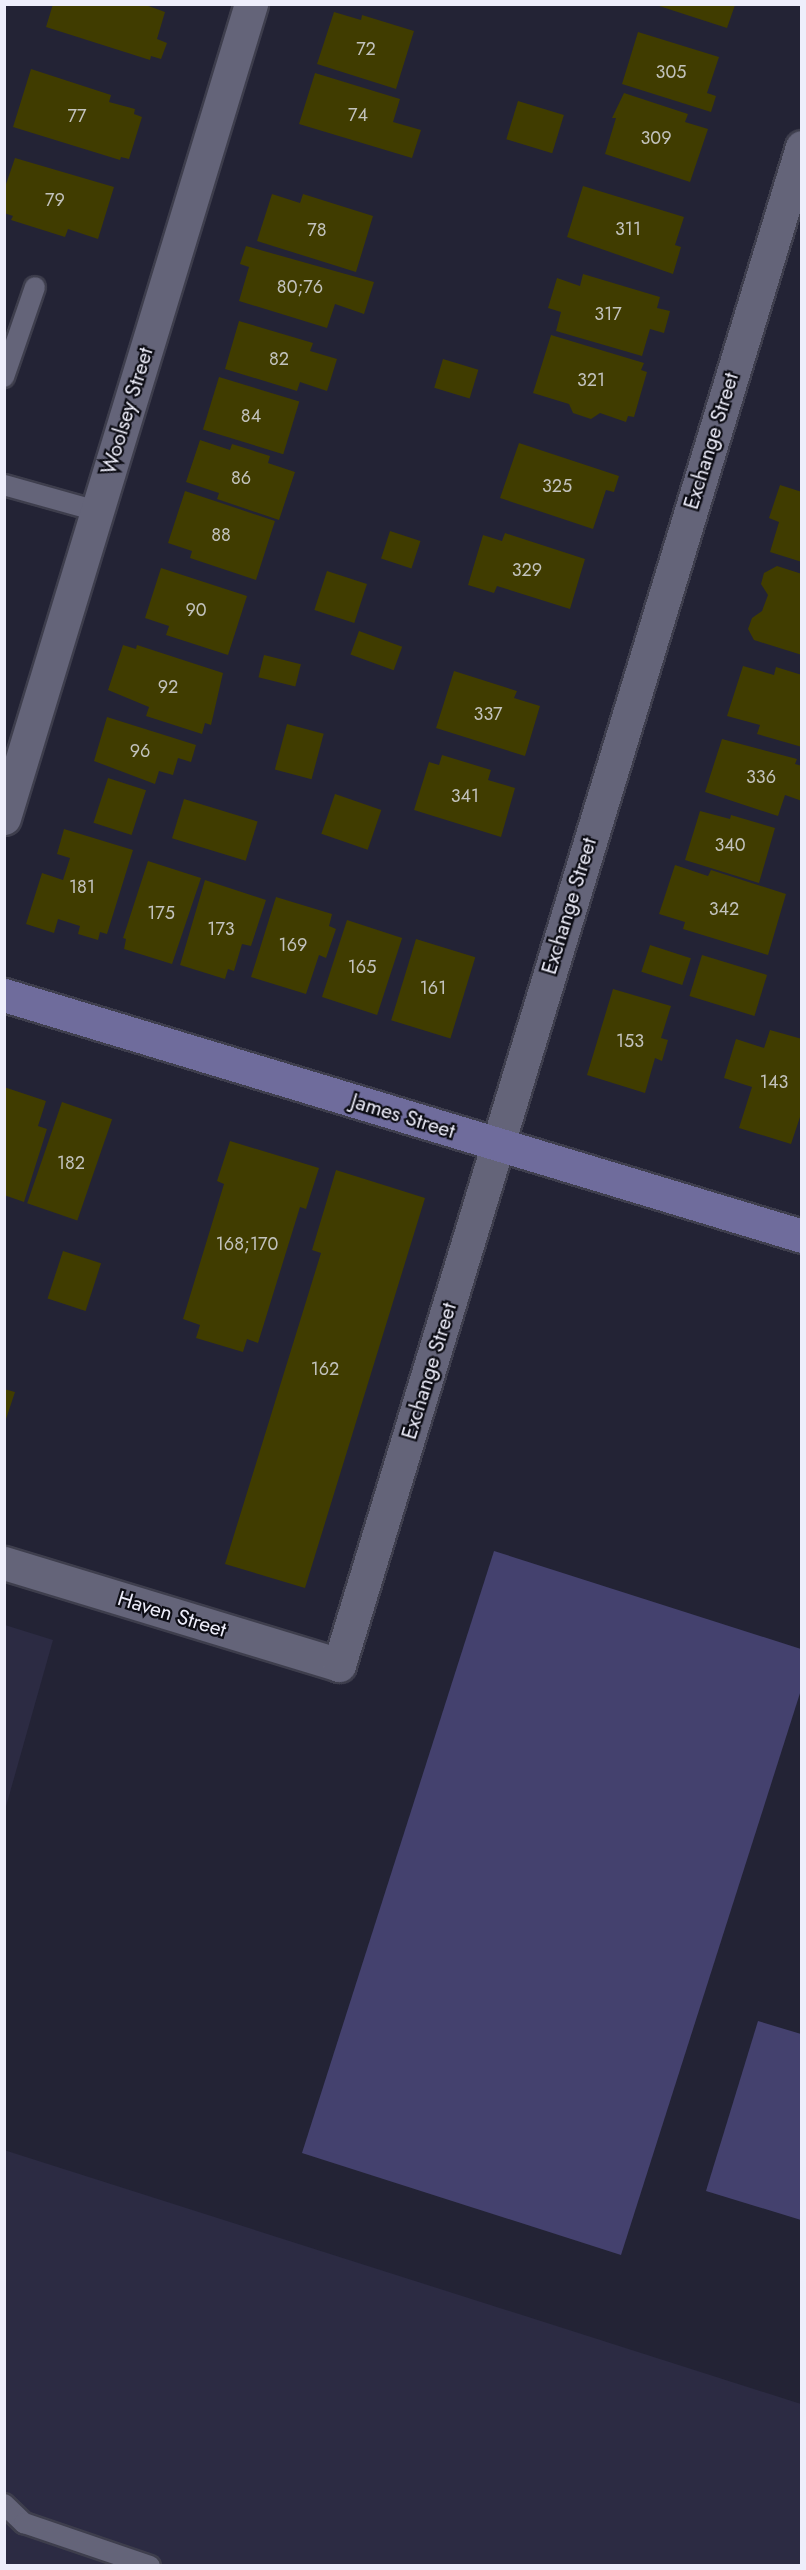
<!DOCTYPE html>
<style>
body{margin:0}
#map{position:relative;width:806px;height:2570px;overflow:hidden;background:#232335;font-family:Jost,sans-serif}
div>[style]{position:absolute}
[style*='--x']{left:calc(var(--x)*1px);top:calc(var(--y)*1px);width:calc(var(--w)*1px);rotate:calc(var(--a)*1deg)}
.built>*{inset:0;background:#2c2b43}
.green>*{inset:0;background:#44416e}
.building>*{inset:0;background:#403c00;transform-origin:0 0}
.roads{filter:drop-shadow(2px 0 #3e3e4d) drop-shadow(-2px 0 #3e3e4d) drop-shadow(0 2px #3e3e4d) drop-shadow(0 -2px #3e3e4d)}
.service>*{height:20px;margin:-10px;padding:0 10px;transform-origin:10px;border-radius:10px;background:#646479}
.minor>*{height:33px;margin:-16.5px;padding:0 16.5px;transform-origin:16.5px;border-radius:16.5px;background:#646479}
.secondary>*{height:33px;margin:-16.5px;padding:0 16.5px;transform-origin:16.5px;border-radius:16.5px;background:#6f6c9c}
span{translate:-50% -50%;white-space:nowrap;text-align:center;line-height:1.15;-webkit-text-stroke:4.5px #0d0d15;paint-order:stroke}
.number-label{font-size:18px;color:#c2c2bc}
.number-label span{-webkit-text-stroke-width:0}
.street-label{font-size:21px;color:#eeeefb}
.frame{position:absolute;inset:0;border:6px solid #eeeefb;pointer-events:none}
</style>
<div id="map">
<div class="built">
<div style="clip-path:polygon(5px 1625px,53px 1640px,5px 1810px,4px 1625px)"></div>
<div style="clip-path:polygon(4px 2150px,801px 2404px,801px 2565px,5px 2565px)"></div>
</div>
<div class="green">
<div style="clip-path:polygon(494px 1551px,801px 1649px,801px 1690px,621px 2255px,302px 2153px)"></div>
<div style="clip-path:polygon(758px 2021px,801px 2034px,801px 2220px,706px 2191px)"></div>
</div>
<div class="building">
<div style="clip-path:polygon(53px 4px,143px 4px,165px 12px,157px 39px,167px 43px,161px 59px,151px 56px,150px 60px,46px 27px)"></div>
<div style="clip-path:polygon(656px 5px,735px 5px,727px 28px)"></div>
<div style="clip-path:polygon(334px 12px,361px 20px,362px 15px,414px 31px,396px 89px,317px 64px)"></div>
<div style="clip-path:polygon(638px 32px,719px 57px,707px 93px,716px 96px,711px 112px,622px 84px)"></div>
<div style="clip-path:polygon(31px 69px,111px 95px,109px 102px,135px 109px,134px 114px,142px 117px,129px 159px,121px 157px,120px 160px,13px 127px)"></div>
<div style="clip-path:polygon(315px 73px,400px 99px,393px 122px,421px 130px,412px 158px,299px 124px)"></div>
<div style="clip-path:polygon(624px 93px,688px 114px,685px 122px,708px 129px,690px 182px,605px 154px,616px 118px,612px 118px)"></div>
<div style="left:518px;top:101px;width:48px;height:40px;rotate:17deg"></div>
<div style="clip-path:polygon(15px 158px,114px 187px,98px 239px,68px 229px,65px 237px,11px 220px,13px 216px,4px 213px,4px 190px)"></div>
<div style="clip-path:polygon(583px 186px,684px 217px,675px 245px,681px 247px,673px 274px,567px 237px)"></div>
<div style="clip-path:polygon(272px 194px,300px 203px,303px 194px,373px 216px,356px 272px,257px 241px)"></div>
<div style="clip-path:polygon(246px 246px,374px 282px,364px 314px,335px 304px,327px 328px,239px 301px,249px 267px,240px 264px)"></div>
<div style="clip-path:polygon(583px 274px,660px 297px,657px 308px,670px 311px,664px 333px,650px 329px,642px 356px,556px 331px,561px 312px,548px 308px,557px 278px,580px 286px)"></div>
<div style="clip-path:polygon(239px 321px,313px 343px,310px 351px,337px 359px,327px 391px,300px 382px,297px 391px,225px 369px)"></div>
<div style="clip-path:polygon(551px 335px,644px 363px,641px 370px,647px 372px,634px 417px,628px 416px,626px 422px,600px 413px,591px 419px,573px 413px,569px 404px,533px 393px)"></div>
<div style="left:443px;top:359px;width:37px;height:30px;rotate:17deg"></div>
<div style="left:219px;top:377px;width:84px;height:55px;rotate:17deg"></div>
<div style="clip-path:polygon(200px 440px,230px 450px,232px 444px,270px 456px,268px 463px,295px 472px,279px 520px,217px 499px,219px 493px,186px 482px)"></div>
<div style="clip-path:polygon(519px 443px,619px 476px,614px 492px,606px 490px,593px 529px,500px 498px)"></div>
<div style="clip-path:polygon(780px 485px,802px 492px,802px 562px,770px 552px,779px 522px,769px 518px)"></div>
<div style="clip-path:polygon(185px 491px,275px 521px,256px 580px,190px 558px,192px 551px,168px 543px)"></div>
<div style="left:390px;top:531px;width:32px;height:29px;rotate:18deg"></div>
<div style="clip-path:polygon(505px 533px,585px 559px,570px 609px,497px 586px,494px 593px,468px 585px,483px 535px,502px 541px)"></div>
<div style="clip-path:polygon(777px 566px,802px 574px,802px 655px,754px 640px,748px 629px,752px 618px,762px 611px,768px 595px,761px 584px,764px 573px)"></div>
<div style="clip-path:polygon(161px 568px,247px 596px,228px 655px,166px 635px,169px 626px,145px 618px)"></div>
<div style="left:327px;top:571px;width:42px;height:41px;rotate:18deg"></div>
<div style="left:359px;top:631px;width:46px;height:25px;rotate:20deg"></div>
<div style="clip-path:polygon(123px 645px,136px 649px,137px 645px,223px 673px,211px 725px,205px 723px,202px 734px,146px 716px,149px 707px,108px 690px)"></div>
<div style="left:264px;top:655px;width:38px;height:23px;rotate:14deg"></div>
<div style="clip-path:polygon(743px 666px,774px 675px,776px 667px,802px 675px,802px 747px,757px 734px,760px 725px,727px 716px)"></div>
<div style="clip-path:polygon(454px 671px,517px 691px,514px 698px,540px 706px,525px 756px,436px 728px)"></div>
<div style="clip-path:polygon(107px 717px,196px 745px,191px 762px,178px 758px,173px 775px,159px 771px,155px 784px,94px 761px)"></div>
<div style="left:287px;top:724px;width:38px;height:47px;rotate:15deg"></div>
<div style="clip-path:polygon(722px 739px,797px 759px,795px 764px,802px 766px,802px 801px,785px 795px,778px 816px,705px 792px)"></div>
<div style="clip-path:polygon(442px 755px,491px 770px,488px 780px,515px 788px,501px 837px,414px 810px,429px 762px,439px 765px)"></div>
<div style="left:108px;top:778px;width:40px;height:47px;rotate:18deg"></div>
<div style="left:335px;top:794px;width:49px;height:42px;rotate:19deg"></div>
<div style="left:184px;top:799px;width:77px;height:41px;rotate:17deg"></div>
<div style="clip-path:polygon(700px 811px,730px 819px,731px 815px,775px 828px,759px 883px,685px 860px)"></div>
<div style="clip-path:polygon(64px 829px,133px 850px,107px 934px,100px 932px,98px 940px,78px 934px,80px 926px,58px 919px,54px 933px,26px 924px,42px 873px,63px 880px,70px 858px,57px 854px)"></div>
<div style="clip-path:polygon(148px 861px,201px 878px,172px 964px,124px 949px,126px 939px,123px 938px)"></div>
<div style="clip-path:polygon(675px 865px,708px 876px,711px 870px,786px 894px,768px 955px,683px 929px,685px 922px,659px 914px)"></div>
<div style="clip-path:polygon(205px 880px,266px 900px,251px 946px,242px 944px,234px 971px,228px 969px,225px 979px,180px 965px)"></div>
<div style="clip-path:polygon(276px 897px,332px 914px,329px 926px,336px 929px,326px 958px,319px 955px,306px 994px,251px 977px)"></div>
<div style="left:347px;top:920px;width:58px;height:81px;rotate:18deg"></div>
<div style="left:416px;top:939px;width:62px;height:85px;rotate:17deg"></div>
<div style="left:650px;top:945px;width:43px;height:28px;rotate:18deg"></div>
<div style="left:702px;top:955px;width:68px;height:43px;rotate:17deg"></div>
<div style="clip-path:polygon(613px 989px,671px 1006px,661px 1038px,668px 1040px,662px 1061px,655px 1058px,645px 1093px,587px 1075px)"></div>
<div style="clip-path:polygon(770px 1030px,802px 1039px,802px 1111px,791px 1144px,739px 1128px,752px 1087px,724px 1078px,736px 1039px,764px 1048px)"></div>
<div style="clip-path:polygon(4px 1087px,46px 1101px,38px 1126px,47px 1129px,24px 1202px,4px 1195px)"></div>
<div style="left:62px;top:1102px;width:53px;height:107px;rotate:19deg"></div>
<div style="clip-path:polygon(230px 1141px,319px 1168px,306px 1209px,300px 1207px,258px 1343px,247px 1339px,243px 1352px,196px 1338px,200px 1325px,183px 1319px,224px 1184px,217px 1181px)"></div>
<div style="clip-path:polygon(336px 1170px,425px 1198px,305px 1588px,225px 1564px,321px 1253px,312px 1250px)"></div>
<div style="left:63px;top:1251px;width:40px;height:50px;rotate:18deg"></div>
<div style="clip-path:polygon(4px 1389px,15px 1392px,5px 1422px,4px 1422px)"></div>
</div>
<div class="roads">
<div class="service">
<div style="--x:4;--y:377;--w:95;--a:-71"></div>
<div style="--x:4;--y:485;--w:97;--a:15.6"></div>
<div style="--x:4;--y:2504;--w:28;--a:44"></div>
<div style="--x:24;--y:2523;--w:133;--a:18.8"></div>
</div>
<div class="minor">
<div style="--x:4;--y:818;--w:851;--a:-73.12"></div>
<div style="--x:4;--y:1563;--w:350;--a:16.9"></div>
<div style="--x:339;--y:1665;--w:1587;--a:-73.04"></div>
</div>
<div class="secondary">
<div style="--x:4;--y:995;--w:834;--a:16.8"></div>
</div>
</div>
<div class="number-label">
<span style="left:366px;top:49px">72</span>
<span style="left:671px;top:72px">305</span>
<span style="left:358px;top:115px">74</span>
<span style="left:77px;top:116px">77</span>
<span style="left:656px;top:138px">309</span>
<span style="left:55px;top:200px">79</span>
<span style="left:628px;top:229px">311</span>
<span style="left:317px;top:230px">78</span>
<span style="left:300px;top:287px">80;76</span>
<span style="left:608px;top:314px">317</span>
<span style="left:279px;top:359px">82</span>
<span style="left:591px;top:380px">321</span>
<span style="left:251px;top:416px">84</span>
<span style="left:241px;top:478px">86</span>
<span style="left:557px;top:486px">325</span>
<span style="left:221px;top:535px">88</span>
<span style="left:527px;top:570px">329</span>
<span style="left:196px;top:610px">90</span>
<span style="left:168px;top:687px">92</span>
<span style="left:488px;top:714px">337</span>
<span style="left:140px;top:751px">96</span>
<span style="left:761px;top:777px">336</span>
<span style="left:465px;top:796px">341</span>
<span style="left:730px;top:845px">340</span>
<span style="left:82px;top:887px">181</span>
<span style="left:724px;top:909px">342</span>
<span style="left:161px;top:913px">175</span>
<span style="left:221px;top:929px">173</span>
<span style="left:293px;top:945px">169</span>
<span style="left:362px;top:967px">165</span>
<span style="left:433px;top:988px">161</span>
<span style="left:630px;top:1041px">153</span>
<span style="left:774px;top:1082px">143</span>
<span style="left:71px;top:1163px">182</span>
<span style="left:247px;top:1244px">168;170</span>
<span style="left:325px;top:1369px">162</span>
</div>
<div class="street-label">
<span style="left:127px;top:411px;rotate:-73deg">Woolsey Street</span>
<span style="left:711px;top:441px;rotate:-73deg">Exchange Street</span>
<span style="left:569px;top:906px;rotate:-73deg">Exchange Street</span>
<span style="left:403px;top:1116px;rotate:17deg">James Street</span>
<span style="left:429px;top:1371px;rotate:-73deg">Exchange Street</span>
<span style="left:172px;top:1614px;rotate:17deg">Haven Street</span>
</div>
<div class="frame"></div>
</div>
